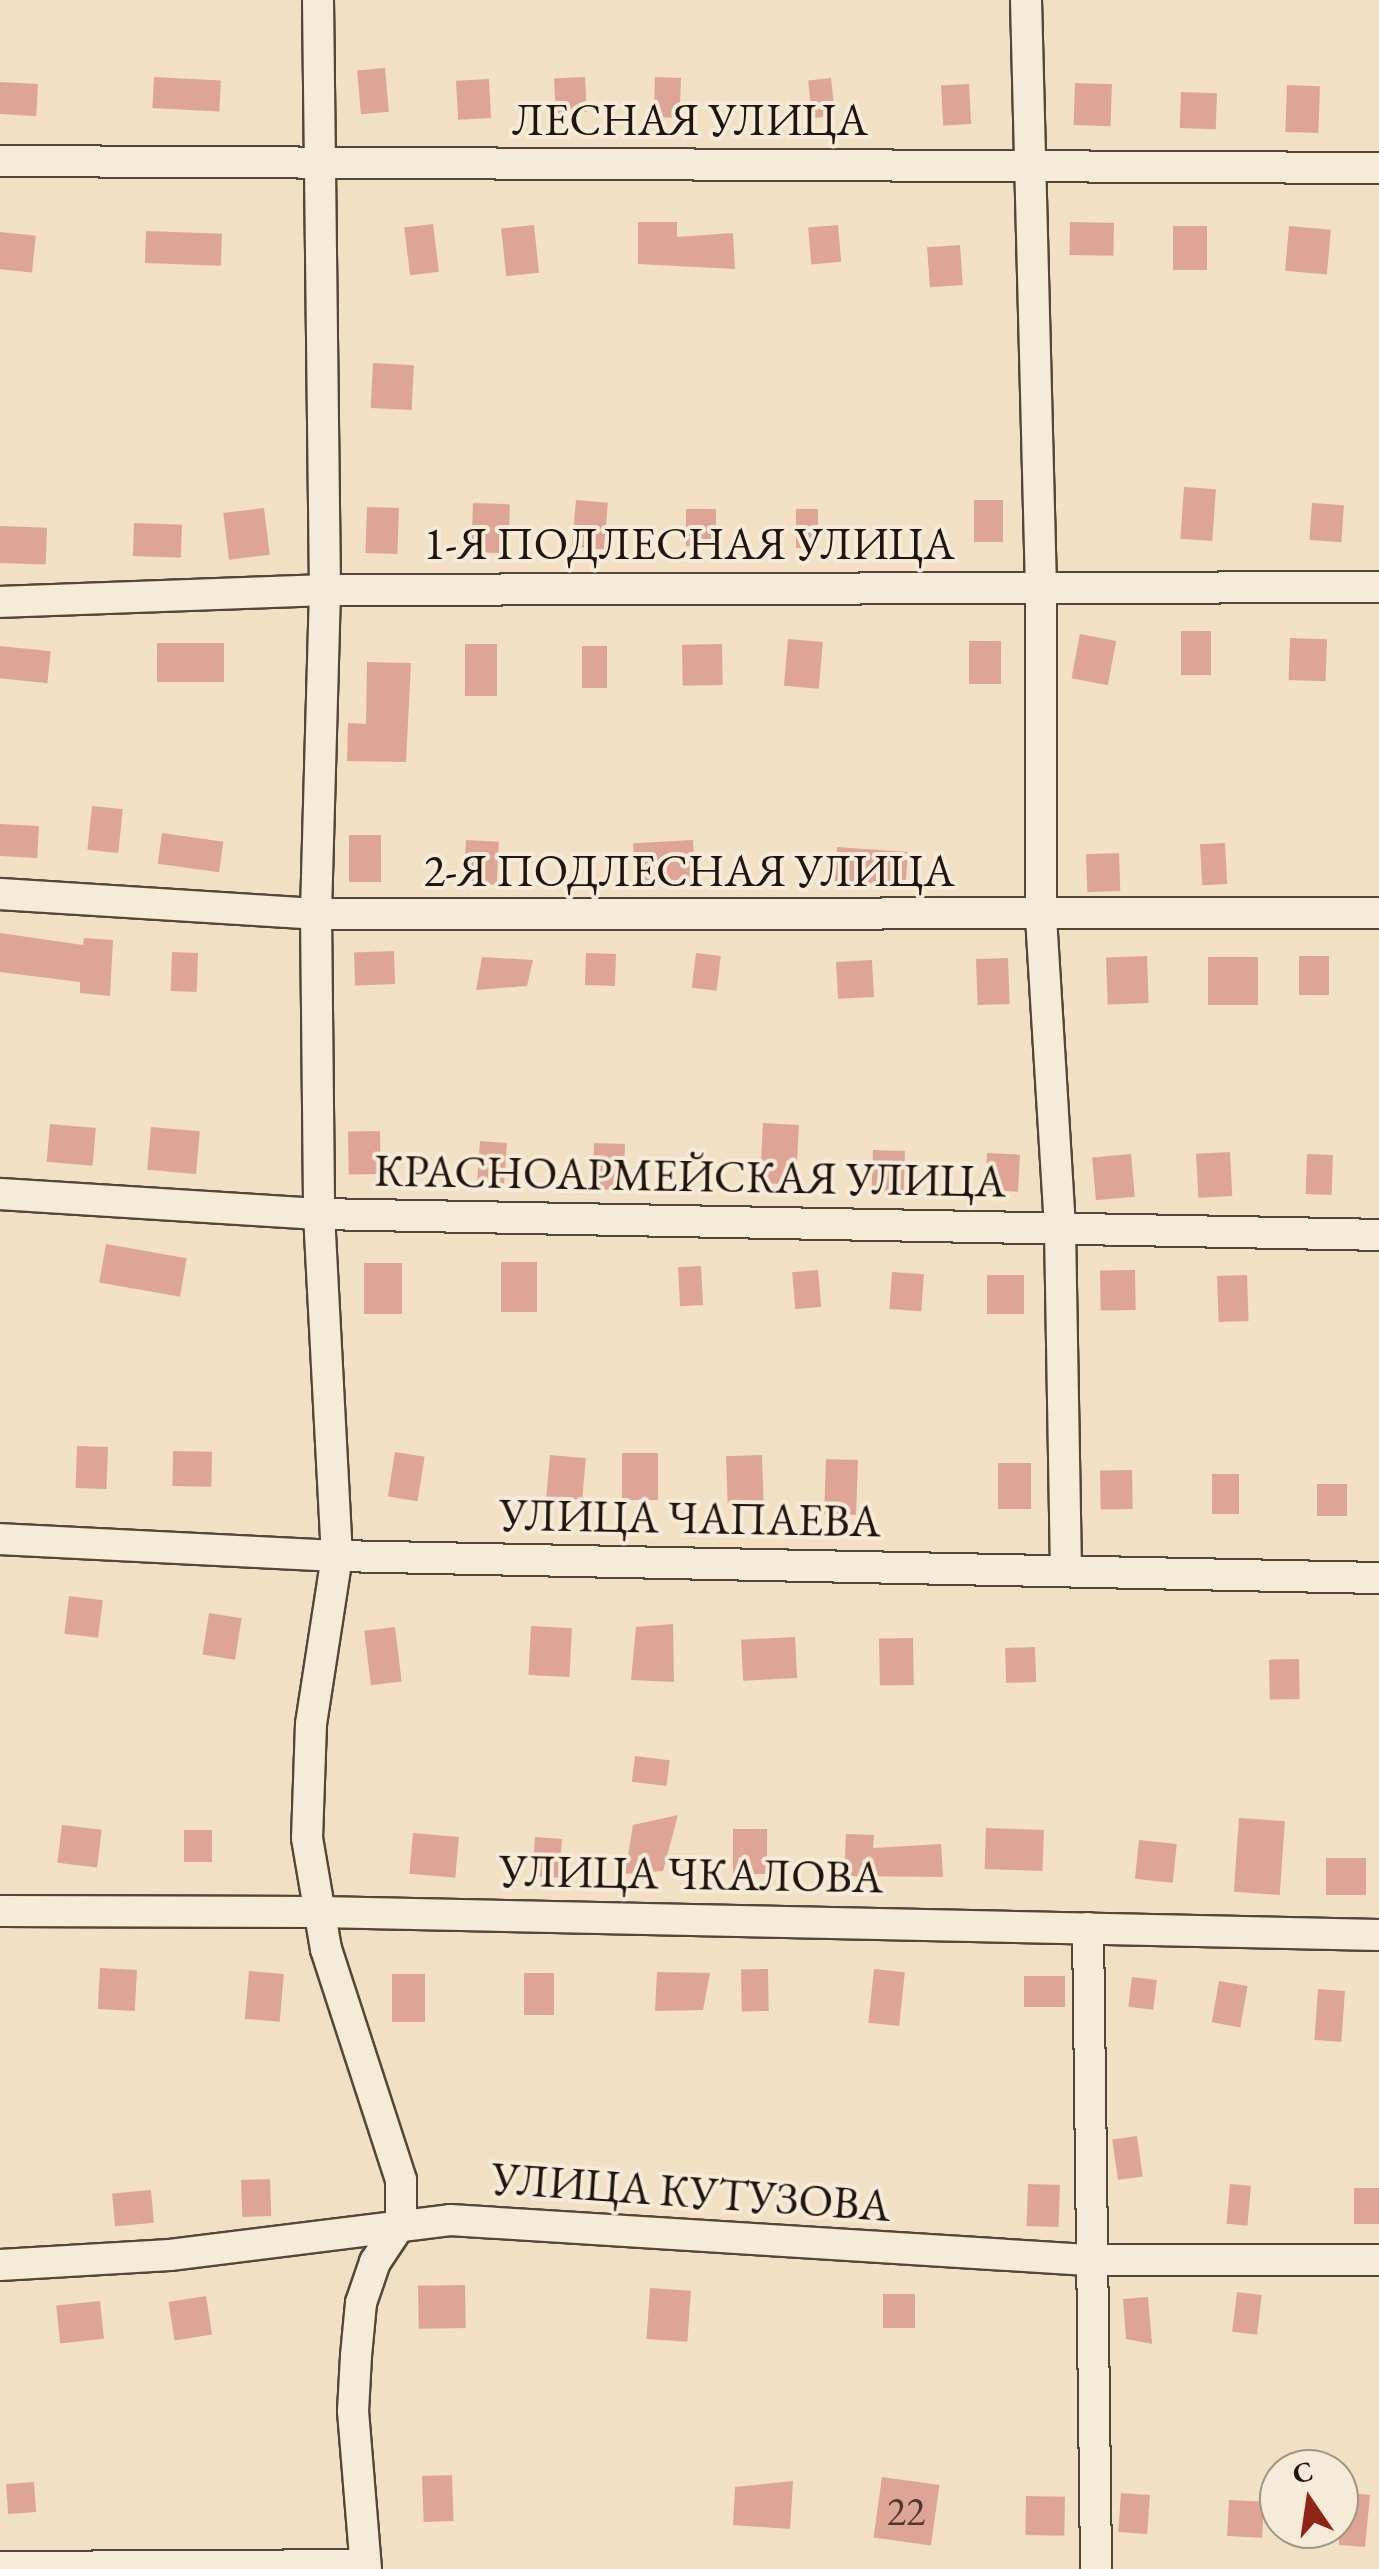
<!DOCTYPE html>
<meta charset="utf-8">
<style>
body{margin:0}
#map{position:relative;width:1379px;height:2569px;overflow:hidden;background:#f1e0c3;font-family:"EB Garamond",serif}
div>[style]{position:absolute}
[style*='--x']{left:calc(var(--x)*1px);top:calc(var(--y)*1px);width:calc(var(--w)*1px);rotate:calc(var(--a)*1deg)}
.building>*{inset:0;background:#dea597;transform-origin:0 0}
.roads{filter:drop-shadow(2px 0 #54473a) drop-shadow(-2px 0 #54473a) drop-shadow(0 2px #54473a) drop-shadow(0 -2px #54473a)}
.minor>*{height:30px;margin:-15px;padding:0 15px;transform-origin:15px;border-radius:15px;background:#f6ebd8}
span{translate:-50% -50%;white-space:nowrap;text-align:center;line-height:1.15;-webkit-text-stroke:8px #f6ebd8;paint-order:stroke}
.number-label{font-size:40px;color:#50382f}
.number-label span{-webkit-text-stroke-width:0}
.street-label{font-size:45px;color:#20140c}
.north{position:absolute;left:1259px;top:2449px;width:100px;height:100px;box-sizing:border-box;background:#f6ebd8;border:2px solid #a09586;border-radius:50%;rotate:347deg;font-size:28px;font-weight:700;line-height:40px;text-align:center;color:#20140c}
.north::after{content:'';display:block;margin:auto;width:35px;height:45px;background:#8f2418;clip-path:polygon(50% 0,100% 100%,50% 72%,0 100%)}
</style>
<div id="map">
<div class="building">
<div style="left:385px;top:68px;width:44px;height:28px;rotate:85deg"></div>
<div style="left:154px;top:77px;width:67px;height:31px;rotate:3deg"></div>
<div style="left:585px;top:77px;width:35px;height:31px;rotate:87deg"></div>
<div style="left:655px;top:77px;width:26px;height:40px;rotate:2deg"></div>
<div style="left:831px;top:78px;width:38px;height:23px;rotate:84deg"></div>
<div style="left:489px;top:79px;width:39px;height:33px;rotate:87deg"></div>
<div style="left:0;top:82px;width:38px;height:32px;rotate:3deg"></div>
<div style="left:1075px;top:83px;width:37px;height:42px;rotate:2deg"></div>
<div style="left:969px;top:84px;width:40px;height:28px;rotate:87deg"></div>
<div style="left:1287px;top:85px;width:33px;height:47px;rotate:2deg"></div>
<div style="left:1181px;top:92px;width:36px;height:36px;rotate:2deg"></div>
<div style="clip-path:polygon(638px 222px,677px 222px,677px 237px,733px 233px,735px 269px,638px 264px)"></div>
<div style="left:1070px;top:222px;width:44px;height:33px;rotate:1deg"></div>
<div style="left:433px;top:224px;width:48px;height:29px;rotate:83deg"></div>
<div style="left:534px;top:225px;width:48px;height:33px;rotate:84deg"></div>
<div style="left:838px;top:225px;width:37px;height:30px;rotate:85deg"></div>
<div style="left:1173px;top:226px;width:34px;height:44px"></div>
<div style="left:1289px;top:226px;width:42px;height:45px;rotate:5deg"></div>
<div style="left:146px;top:231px;width:76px;height:32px;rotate:2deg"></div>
<div style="left:0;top:232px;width:36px;height:37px;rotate:6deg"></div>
<div style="left:960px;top:245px;width:40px;height:33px;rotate:86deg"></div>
<div style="left:373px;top:363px;width:41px;height:45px;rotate:3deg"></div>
<div style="left:1184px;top:487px;width:32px;height:52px;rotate:4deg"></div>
<div style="left:576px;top:500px;width:32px;height:47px;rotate:5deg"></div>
<div style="left:974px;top:500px;width:29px;height:42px"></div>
<div style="left:473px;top:503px;width:37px;height:49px;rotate:2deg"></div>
<div style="left:1312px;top:503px;width:32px;height:37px;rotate:4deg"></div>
<div style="left:367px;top:507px;width:32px;height:46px;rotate:2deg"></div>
<div style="left:264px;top:508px;width:47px;height:41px;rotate:83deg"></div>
<div style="left:686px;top:509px;width:30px;height:37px"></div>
<div style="left:796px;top:509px;width:22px;height:39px"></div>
<div style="left:134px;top:523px;width:48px;height:33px;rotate:2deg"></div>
<div style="left:0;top:526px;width:47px;height:37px;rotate:2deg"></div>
<div style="left:1181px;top:631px;width:30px;height:44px"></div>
<div style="left:1080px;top:634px;width:37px;height:45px;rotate:11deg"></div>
<div style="left:1290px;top:638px;width:37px;height:42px;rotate:2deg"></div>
<div style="left:788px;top:639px;width:35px;height:47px;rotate:5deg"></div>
<div style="left:969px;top:641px;width:32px;height:43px"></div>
<div style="left:157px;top:643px;width:67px;height:39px"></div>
<div style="left:465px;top:644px;width:32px;height:52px"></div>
<div style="left:722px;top:644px;width:41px;height:40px;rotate:89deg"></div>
<div style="left:0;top:646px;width:51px;height:32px;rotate:6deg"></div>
<div style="left:582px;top:646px;width:25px;height:42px"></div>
<div style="clip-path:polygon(367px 662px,411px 663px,406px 762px,347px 761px,348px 723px,366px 724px)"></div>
<div style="left:92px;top:806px;width:31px;height:44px;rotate:6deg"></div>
<div style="left:0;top:824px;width:39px;height:32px;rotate:3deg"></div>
<div style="left:162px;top:833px;width:62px;height:31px;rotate:8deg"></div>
<div style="left:349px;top:835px;width:32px;height:47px"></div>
<div style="left:466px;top:840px;width:33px;height:43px;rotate:3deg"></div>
<div style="left:693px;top:840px;width:40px;height:60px;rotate:87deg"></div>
<div style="left:1225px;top:843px;width:41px;height:25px;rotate:87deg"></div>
<div style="left:837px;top:847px;width:71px;height:34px;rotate:4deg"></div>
<div style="left:1119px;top:853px;width:38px;height:33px;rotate:88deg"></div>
<div style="clip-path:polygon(0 933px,83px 945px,84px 938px,113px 940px,110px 996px,80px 993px,80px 982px,0 972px)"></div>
<div style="left:394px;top:951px;width:33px;height:40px;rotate:88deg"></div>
<div style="left:172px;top:952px;width:26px;height:39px;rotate:2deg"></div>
<div style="left:586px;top:953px;width:30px;height:32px;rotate:2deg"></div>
<div style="left:696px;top:953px;width:25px;height:35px;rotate:7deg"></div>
<div style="left:1147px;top:956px;width:47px;height:41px;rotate:88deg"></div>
<div style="left:1299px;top:956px;width:30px;height:39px"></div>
<div style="clip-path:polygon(482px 957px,533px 960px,527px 986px,476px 990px)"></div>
<div style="left:1208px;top:957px;width:50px;height:48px"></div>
<div style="left:1008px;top:958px;width:46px;height:32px;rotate:88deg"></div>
<div style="left:872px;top:960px;width:37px;height:36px;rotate:87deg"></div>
<div style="left:763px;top:1123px;width:36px;height:60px;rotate:3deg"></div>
<div style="left:50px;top:1124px;width:46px;height:38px;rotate:5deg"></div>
<div style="left:151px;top:1127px;width:49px;height:43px;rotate:5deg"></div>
<div style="left:380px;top:1131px;width:43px;height:32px;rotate:89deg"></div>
<div style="left:480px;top:1141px;width:27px;height:41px;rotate:4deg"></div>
<div style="left:594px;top:1143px;width:31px;height:46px;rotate:2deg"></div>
<div style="left:873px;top:1150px;width:32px;height:43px;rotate:2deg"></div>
<div style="left:1230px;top:1152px;width:44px;height:34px;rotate:87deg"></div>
<div style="left:987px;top:1153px;width:33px;height:37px;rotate:3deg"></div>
<div style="left:1131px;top:1154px;width:43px;height:39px;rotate:85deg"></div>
<div style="left:1307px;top:1154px;width:26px;height:40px;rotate:2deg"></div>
<div style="left:106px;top:1244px;width:82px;height:39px;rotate:10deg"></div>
<div style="left:501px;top:1262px;width:36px;height:50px"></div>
<div style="left:402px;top:1263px;width:51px;height:38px;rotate:90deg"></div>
<div style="left:701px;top:1266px;width:39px;height:23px;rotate:87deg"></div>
<div style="left:818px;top:1270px;width:37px;height:26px;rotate:85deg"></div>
<div style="left:1135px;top:1270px;width:40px;height:35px;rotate:89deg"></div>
<div style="left:892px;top:1272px;width:32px;height:37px;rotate:4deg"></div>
<div style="left:987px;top:1275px;width:37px;height:39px"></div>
<div style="left:1247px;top:1275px;width:46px;height:30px;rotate:88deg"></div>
<div style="left:77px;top:1446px;width:31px;height:42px;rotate:2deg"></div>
<div style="left:173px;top:1451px;width:39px;height:35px;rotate:1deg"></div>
<div style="left:395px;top:1452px;width:30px;height:45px;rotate:9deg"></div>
<div style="left:622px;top:1453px;width:36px;height:47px"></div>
<div style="left:550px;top:1455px;width:36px;height:42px;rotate:5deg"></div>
<div style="left:762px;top:1455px;width:48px;height:36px;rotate:88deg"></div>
<div style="left:826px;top:1459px;width:32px;height:55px;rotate:2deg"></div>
<div style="left:998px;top:1463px;width:33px;height:46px"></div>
<div style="left:1132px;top:1470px;width:39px;height:32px;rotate:89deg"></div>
<div style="left:1212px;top:1474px;width:27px;height:40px"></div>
<div style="left:1317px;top:1484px;width:30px;height:32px"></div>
<div style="left:69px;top:1596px;width:34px;height:38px;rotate:7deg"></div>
<div style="left:209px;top:1613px;width:33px;height:42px;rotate:9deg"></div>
<div style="clip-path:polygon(673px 1624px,674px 1682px,631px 1680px,636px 1627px)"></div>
<div style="left:531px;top:1626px;width:41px;height:49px;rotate:3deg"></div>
<div style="left:395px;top:1627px;width:55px;height:31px;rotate:83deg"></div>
<div style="left:795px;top:1637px;width:41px;height:54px;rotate:87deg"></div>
<div style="left:913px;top:1638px;width:47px;height:34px;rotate:89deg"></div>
<div style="left:1035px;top:1647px;width:35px;height:30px;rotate:88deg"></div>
<div style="left:1299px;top:1659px;width:40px;height:30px;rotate:89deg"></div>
<div style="left:635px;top:1756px;width:35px;height:26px;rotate:7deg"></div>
<div style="clip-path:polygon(678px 1815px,663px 1871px,625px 1874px,633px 1825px)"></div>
<div style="left:1239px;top:1818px;width:46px;height:74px;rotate:4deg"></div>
<div style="left:62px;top:1825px;width:40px;height:38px;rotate:7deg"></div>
<div style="left:986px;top:1828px;width:58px;height:41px;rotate:2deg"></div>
<div style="left:733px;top:1829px;width:34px;height:45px"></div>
<div style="left:212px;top:1830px;width:32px;height:28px;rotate:90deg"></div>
<div style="left:413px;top:1833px;width:46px;height:41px;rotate:5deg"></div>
<div style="clip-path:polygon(846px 1834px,874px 1835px,873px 1848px,941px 1844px,943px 1877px,844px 1876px)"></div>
<div style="left:535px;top:1837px;width:27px;height:39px;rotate:4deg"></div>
<div style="left:1139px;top:1840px;width:38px;height:39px;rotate:6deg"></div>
<div style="left:1326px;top:1858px;width:40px;height:37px"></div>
<div style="left:100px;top:1968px;width:37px;height:41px;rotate:3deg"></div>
<div style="left:768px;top:1969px;width:42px;height:27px;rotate:89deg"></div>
<div style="left:874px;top:1969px;width:31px;height:54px;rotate:6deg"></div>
<div style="left:249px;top:1971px;width:35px;height:48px;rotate:5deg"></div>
<div style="clip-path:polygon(657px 1972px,710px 1973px,703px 2010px,655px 2011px)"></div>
<div style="left:524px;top:1973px;width:30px;height:42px"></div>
<div style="left:392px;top:1974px;width:33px;height:48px"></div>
<div style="left:1065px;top:1976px;width:31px;height:41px;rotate:90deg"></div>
<div style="left:1132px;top:1977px;width:25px;height:30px;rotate:7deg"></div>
<div style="left:1219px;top:1981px;width:29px;height:42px;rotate:10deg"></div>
<div style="left:1318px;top:1989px;width:27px;height:51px;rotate:4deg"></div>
<div style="left:1137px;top:2136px;width:41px;height:25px;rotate:82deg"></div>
<div style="left:270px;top:2179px;width:37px;height:29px;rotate:88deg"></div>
<div style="left:1028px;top:2184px;width:32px;height:42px;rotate:2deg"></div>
<div style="left:1230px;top:2184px;width:21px;height:40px;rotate:5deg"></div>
<div style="left:1379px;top:2188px;width:36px;height:25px;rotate:90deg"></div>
<div style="left:151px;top:2190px;width:33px;height:39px;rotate:85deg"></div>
<div style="left:465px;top:2285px;width:43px;height:47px;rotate:89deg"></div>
<div style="left:650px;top:2288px;width:41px;height:51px;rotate:4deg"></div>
<div style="left:1237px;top:2292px;width:25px;height:40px;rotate:7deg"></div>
<div style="left:883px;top:2294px;width:32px;height:34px"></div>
<div style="left:206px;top:2296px;width:39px;height:38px;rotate:81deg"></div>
<div style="clip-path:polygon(1148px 2297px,1152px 2344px,1126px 2339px,1123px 2299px)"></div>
<div style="left:100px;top:2301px;width:38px;height:44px;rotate:84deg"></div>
<div style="left:452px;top:2475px;width:46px;height:30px;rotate:88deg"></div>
<div style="left:882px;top:2477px;width:58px;height:61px;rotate:8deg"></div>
<div style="clip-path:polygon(793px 2481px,790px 2529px,733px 2525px,735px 2487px)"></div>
<div style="left:34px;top:2482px;width:30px;height:28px;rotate:86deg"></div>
<div style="clip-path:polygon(1339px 2492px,1370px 2495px,1365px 2547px,1339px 2545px)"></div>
<div style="left:1121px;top:2493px;width:29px;height:39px;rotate:4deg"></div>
<div style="left:1026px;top:2496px;width:39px;height:39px;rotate:1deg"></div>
<div style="left:1229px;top:2500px;width:35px;height:36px;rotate:3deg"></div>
</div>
<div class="roads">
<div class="minor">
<div style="--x:318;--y:0;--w:590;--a:89.32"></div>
<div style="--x:325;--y:590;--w:324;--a:91.6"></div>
<div style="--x:316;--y:914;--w:300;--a:89.4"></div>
<div style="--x:319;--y:1214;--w:342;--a:87"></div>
<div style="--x:337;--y:1556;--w:170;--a:98.8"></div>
<div style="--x:311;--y:1724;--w:114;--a:92"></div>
<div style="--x:307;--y:1838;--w:113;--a:80.3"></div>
<div style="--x:326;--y:1949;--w:243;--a:72"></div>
<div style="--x:401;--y:2180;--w:43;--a:90"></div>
<div style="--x:401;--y:2223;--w:47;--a:123.7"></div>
<div style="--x:375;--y:2262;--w:43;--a:108.9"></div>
<div style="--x:361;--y:2303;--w:53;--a:95.4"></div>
<div style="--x:356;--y:2356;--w:55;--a:93.1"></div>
<div style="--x:353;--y:2411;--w:159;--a:85.3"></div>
<div style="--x:1026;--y:0;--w:589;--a:88.54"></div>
<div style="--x:1041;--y:589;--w:328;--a:90"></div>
<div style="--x:1041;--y:917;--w:312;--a:86.5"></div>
<div style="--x:1060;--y:1228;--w:343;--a:89"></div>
<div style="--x:0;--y:161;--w:1379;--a:0.29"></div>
<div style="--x:0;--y:602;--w:325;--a:-2.1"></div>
<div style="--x:325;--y:590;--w:1054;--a:-0.16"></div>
<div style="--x:0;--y:894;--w:317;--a:3.6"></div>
<div style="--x:316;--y:914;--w:1063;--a:-0.05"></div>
<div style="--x:0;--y:1194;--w:320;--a:3.6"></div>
<div style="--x:319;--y:1214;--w:1060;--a:1.13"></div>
<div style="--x:0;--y:1539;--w:337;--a:2.9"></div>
<div style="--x:337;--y:1556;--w:1042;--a:1.21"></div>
<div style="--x:0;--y:1911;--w:319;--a:0.2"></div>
<div style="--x:319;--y:1912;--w:1060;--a:1.24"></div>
<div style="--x:1088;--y:1928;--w:641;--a:89.28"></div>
<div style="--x:0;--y:2265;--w:170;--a:-3.4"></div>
<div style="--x:170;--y:2255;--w:282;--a:-7.1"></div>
<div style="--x:450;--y:2220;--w:639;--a:3.59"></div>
<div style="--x:1088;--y:2260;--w:291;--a:0"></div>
<div style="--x:0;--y:2567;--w:365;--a:-0.3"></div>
</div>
</div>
<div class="number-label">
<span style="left:906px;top:2511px">22</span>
</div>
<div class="street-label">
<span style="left:690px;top:120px">ЛЕСНАЯ УЛИЦА</span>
<span style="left:689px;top:544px">1-Я ПОДЛЕСНАЯ УЛИЦА</span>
<span style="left:689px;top:871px">2-Я ПОДЛЕСНАЯ УЛИЦА</span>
<span style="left:690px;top:1176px;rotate:1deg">КРАСНОАРМЕЙСКАЯ УЛИЦА</span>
<span style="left:690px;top:1518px;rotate:1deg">УЛИЦА ЧАПАЕВА</span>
<span style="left:691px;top:1874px;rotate:1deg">УЛИЦА ЧКАЛОВА</span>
<span style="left:691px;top:2192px;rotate:4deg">УЛИЦА КУТУЗОВА</span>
</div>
<div class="north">С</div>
</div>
